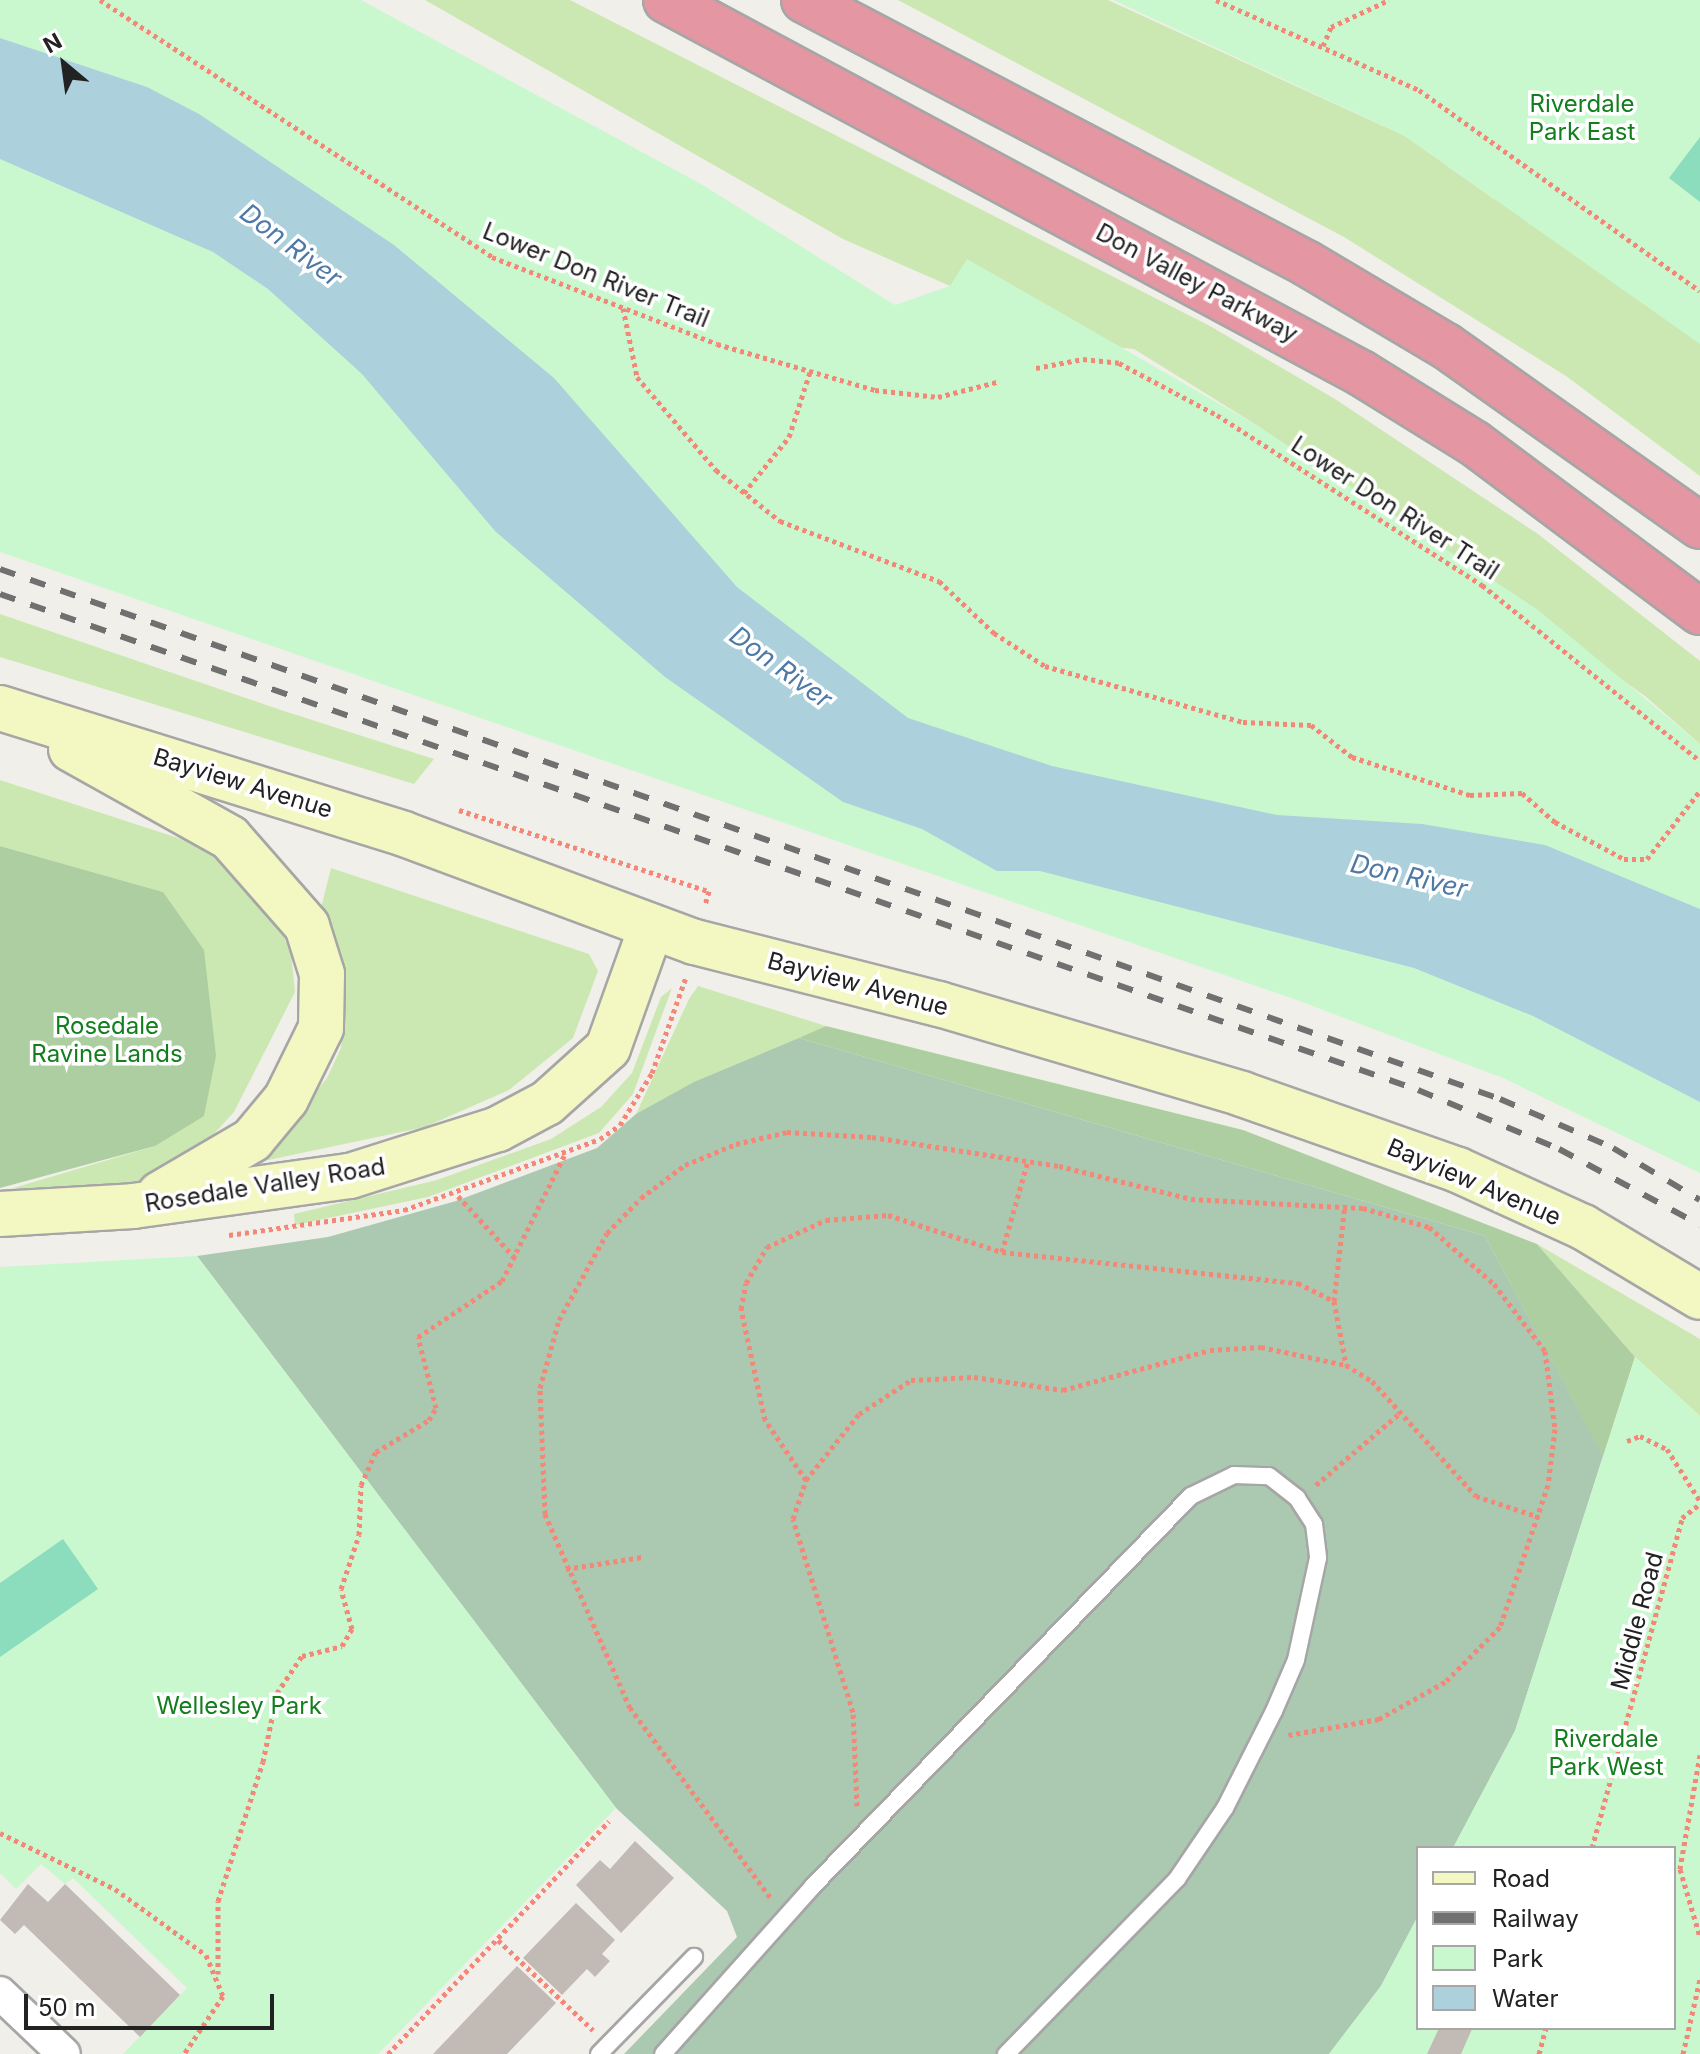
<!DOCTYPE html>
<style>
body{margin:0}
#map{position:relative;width:1700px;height:2054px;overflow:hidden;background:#f1efe9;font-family:Inter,sans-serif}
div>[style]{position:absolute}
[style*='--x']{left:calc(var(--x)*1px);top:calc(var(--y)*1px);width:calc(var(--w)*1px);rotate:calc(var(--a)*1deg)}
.grass>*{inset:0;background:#cce8b2}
.forest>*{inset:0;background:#adcea0}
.cemetery>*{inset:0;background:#abc9b0}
.park>*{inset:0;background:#caf8ce}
.pitch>*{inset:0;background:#8cdcbe}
.water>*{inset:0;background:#acd0dc}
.building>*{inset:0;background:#c2bbb5}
.path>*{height:5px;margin-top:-2.5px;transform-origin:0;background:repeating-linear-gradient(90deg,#f38778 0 4px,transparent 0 8px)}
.roads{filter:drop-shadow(2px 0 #a6a6a6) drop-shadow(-2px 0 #a6a6a6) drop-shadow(0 2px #a6a6a6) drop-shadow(0 -2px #a6a6a6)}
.lane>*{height:16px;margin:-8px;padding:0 8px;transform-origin:8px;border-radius:8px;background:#fff}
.street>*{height:32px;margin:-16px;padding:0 16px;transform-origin:16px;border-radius:16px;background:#fff}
.secondary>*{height:44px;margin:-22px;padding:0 22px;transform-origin:22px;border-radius:22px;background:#f3f7c1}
.highway>*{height:44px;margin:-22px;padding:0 22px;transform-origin:22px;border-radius:22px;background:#e496a2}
.rail>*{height:6px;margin-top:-3px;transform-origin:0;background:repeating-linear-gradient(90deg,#707070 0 16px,transparent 0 32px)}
span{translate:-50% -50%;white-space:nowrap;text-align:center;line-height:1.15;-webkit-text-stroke:7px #fff;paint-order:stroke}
.park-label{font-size:24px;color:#127e1d}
.street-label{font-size:24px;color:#222}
.water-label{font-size:26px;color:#4e79a6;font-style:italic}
.legend{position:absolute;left:1416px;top:1846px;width:260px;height:184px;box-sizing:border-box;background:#fff;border:2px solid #a7a7a7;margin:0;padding:10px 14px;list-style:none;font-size:24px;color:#222}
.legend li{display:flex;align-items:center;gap:16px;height:40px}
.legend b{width:40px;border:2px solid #a7a7a7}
.north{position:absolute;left:24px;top:24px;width:80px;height:80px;-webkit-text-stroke:6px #fff;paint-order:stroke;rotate:331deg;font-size:22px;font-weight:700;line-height:32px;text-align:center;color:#222}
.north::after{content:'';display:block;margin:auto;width:28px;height:36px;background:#222;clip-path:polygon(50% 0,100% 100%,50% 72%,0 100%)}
.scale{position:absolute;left:24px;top:1994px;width:250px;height:36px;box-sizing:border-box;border:4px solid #222;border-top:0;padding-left:10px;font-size:24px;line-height:28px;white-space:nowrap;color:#222;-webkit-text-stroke:6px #fff;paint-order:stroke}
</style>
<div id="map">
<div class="grass">
<div style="clip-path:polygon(425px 0,570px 0,1210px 326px,1335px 399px,1538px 534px,1700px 661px,1700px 744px,1645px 696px,1258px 426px,1134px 349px,1068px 342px,1020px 357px,950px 286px,843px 239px)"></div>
<div style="clip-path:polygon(898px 0,1108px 0,1405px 136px,1494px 199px,1700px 0,1700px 476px,1566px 376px,1344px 237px)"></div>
<div style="clip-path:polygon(0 614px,281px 710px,434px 759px,414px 784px,0 657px)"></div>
<div style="clip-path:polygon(0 780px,215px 850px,273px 914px,291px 952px,295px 992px,234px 1112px,202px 1147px,139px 1183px,0 1192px,155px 1146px,163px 892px,0 846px)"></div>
<div style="clip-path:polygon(331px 868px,589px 954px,598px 971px,573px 1038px,509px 1090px,425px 1127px,259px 1162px,327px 1078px,341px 1048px,345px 969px,320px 912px)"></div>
<div style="clip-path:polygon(698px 986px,826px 1026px,636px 1114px,689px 999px)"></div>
<div style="clip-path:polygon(672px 988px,633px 1094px,599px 1133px,428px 1197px,295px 1225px,294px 1214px,437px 1180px,551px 1139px,601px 1107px,632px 1073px,661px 997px)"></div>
<div style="clip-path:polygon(1537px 1244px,1700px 1339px,1700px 1416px,1635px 1357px)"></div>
</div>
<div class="forest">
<div style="clip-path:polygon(0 846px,163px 892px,204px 950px,216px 1056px,204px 1116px,155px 1146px,0 1188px)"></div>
<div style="clip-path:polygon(826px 1026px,1243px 1130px,1537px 1244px,1635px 1357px,1603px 1457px,1485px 1236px,799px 1038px)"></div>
</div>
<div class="cemetery">
<div style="clip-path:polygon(799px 1038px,1485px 1236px,1603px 1456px,1515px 1731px,1453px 1848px,1418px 1848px,1418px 1916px,1381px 1986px,1329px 2054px,624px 2054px,737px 1937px,727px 1911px,616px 1808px,197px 1256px,328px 1237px,456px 1201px,597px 1148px,636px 1114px,694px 1082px)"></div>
</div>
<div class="park">
<div style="clip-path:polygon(0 0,361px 0,701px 184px,895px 305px,950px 286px,967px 259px,1258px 426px,1538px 610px,1700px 744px,1700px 1173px,1503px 1078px,1294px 999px,0 552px)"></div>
<div style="clip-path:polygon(1113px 0,1700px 0,1700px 344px,1405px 136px)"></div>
<div style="clip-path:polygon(197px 1256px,616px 1808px,378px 2054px,123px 2054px,187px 1988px,73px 1878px,65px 1884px,41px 1864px,16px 1889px,0 1873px,0 1267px)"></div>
<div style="clip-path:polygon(1635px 1357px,1700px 1416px,1700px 2054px,1329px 2054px,1381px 1986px,1418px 1916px,1418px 2028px,1674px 2028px,1674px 1848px,1453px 1848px,1515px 1731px)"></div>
</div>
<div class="pitch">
<div style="clip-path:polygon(1700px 137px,1700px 202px,1669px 178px)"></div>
<div style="clip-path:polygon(63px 1539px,98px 1589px,0 1657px,0 1583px)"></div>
</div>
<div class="water">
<div style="clip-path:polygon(0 38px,147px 87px,199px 114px,394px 245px,554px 378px,737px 587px,908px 718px,1052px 766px,1277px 815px,1422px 824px,1545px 845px,1700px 909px,1700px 1102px,1533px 1016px,1414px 968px,1040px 871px,997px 871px,922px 829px,843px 802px,665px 677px,495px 531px,362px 374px,268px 289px,213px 252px,0 159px)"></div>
</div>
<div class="building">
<div style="clip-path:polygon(635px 1841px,674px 1878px,621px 1933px,576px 1885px,600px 1860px,610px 1869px)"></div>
<div style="clip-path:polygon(28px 1884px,48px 1902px,65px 1884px,180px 1995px,140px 2037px,24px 1925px,15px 1934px,0 1920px)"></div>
<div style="clip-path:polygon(576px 1903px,615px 1940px,602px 1954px,610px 1961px,595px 1977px,587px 1969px,562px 1995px,523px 1958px)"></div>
<div style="clip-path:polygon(517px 1966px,556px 2003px,507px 2054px,433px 2054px)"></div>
<div style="clip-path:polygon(1439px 2028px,1472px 2029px,1461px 2054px,1427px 2054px)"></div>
</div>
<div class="path">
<div style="--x:100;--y:0;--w:469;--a:33.2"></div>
<div style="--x:492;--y:257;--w:241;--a:21.1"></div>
<div style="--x:717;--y:344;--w:165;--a:16.2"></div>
<div style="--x:875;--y:390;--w:63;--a:6.3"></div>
<div style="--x:938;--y:397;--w:61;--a:-14.3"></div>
<div style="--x:1216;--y:0;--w:222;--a:23.9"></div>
<div style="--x:1419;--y:90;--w:345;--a:35.6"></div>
<div style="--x:1323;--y:46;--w:21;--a:-67"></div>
<div style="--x:1331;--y:27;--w:64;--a:-25"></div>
<div style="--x:623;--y:308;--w:70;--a:78.5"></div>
<div style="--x:637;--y:377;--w:122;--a:49.7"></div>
<div style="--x:716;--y:470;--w:82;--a:38.6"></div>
<div style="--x:780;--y:521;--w:170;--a:20.7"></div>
<div style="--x:939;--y:581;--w:76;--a:43.4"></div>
<div style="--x:994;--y:633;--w:61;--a:32.9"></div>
<div style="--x:1045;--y:666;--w:206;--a:15.8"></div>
<div style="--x:1243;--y:722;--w:68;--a:2.5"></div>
<div style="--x:1311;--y:725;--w:52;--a:38"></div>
<div style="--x:1352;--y:757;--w:124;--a:17.9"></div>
<div style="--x:1470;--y:795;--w:52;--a:-2.2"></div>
<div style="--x:1522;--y:793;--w:44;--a:41.3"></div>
<div style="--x:1555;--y:822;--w:78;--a:28.2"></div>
<div style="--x:1624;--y:859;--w:23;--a:0"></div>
<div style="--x:1647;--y:859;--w:86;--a:-52.1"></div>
<div style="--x:1036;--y:368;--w:48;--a:-10.8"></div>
<div style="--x:1083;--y:359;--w:36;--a:6"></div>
<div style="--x:1119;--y:363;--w:111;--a:28"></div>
<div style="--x:1217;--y:415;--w:315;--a:32.7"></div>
<div style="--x:1482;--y:585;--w:280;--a:38.9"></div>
<div style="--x:744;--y:493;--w:72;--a:-51.2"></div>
<div style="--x:789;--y:437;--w:68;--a:-72.1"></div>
<div style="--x:459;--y:810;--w:263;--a:18"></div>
<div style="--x:709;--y:891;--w:15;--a:106"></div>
<div style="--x:458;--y:1196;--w:84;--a:47.4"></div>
<div style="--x:229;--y:1235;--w:177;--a:-8.1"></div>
<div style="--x:404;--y:1210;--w:208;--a:-19.9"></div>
<div style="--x:600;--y:1139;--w:24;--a:-35"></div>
<div style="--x:620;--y:1125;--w:61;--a:-58.4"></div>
<div style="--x:652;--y:1073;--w:102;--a:-70.5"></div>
<div style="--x:1002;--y:1252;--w:95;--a:-74.1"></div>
<div style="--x:1334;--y:1301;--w:97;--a:-83.5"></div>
<div style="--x:1627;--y:1441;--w:14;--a:-21"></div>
<div style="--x:1640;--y:1436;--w:30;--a:26"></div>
<div style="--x:1667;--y:1449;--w:62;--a:57.6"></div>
<div style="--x:806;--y:1480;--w:73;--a:-124.3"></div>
<div style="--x:765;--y:1420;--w:114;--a:-102.2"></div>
<div style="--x:741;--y:1309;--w:26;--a:-79"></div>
<div style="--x:746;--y:1283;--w:42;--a:-59.7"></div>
<div style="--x:767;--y:1247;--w:65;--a:-24.6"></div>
<div style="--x:826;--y:1220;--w:62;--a:-4.6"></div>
<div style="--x:888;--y:1215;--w:120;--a:18"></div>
<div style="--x:1002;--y:1252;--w:298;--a:6"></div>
<div style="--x:1298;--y:1283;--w:40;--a:26.6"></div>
<div style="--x:1334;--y:1301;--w:65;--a:79.4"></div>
<div style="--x:1316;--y:1485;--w:111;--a:-40.6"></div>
<div style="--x:566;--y:1569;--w:77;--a:-9"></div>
<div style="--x:1700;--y:1755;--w:116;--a:100"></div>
<div style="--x:1680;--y:1869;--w:71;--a:73.6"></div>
<div style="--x:857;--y:1806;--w:94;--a:-92.4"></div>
<div style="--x:853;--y:1712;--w:202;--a:-107.3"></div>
<div style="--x:793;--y:1519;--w:41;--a:-71.6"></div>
<div style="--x:806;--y:1480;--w:85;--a:-51.2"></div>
<div style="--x:859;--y:1414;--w:62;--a:-33.2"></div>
<div style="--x:911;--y:1380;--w:63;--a:-2.7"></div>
<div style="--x:974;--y:1377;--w:90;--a:8.3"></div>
<div style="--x:1063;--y:1390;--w:152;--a:-15.2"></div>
<div style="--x:1210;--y:1350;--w:51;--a:-3.4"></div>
<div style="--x:1261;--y:1347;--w:87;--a:12"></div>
<div style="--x:1346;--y:1365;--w:31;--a:32"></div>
<div style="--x:1372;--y:1381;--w:155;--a:47.9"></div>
<div style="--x:1476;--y:1496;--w:66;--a:18.4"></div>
<div style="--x:0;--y:1833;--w:128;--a:26"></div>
<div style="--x:115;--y:1889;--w:112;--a:36"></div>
<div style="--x:206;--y:1955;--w:44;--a:67.5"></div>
<div style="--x:223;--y:1996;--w:70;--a:123.9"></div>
<div style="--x:1592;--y:1848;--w:342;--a:-74.7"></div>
<div style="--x:1682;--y:1518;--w:23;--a:-38"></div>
<div style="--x:770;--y:1897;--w:235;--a:-126.5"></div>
<div style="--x:630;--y:1708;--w:212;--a:-113.7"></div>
<div style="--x:545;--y:1514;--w:126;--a:-92.3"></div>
<div style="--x:540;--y:1388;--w:71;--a:-74.4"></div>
<div style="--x:559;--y:1320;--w:99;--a:-61.1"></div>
<div style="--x:607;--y:1233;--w:49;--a:-45.8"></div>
<div style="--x:641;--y:1198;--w:55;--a:-36.9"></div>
<div style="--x:685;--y:1165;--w:55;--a:-22.4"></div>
<div style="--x:736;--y:1144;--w:52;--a:-13.2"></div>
<div style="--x:787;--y:1132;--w:85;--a:3.4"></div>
<div style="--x:872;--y:1137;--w:189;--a:8.8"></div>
<div style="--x:1059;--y:1166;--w:136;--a:14"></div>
<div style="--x:1191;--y:1199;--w:172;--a:3"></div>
<div style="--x:1363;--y:1208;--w:69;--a:16.1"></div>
<div style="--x:1429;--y:1227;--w:86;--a:41.2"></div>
<div style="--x:1494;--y:1284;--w:84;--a:52.7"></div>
<div style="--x:1545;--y:1351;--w:79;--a:82.7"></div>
<div style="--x:1555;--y:1429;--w:56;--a:97.1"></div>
<div style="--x:1548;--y:1485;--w:150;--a:108.7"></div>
<div style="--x:1500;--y:1627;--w:78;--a:135"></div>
<div style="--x:1445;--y:1682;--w:76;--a:150.7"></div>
<div style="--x:1379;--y:1719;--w:92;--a:170"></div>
<div style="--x:498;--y:1940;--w:131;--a:43.5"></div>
<div style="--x:218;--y:1974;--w:73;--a:-90"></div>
<div style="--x:218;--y:1901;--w:146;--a:-72.1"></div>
<div style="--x:263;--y:1762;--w:70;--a:-78.5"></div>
<div style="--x:277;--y:1693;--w:45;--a:-56"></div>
<div style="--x:302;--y:1656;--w:41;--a:-14"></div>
<div style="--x:342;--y:1646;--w:20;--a:-60"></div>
<div style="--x:352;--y:1629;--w:41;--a:-105.4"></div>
<div style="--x:341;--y:1589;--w:57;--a:-71.6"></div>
<div style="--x:359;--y:1535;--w:50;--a:-87.7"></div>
<div style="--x:361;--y:1485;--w:36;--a:-66"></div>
<div style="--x:376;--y:1452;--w:62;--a:-31.1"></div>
<div style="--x:429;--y:1420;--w:14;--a:-60"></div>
<div style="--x:436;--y:1408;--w:73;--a:-104.2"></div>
<div style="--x:418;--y:1337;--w:101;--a:-33.7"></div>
<div style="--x:502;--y:1281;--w:140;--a:-63.6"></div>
<div style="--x:388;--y:2054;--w:321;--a:-46.5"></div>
<div style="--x:1539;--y:2054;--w:27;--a:-75"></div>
<div style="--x:1683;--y:2054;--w:77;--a:-77.2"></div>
</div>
<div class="roads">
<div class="lane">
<div style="--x:599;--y:2054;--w:136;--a:-45.6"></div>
<div style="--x:663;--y:2054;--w:225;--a:-48.2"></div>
<div style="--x:813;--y:1886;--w:543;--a:-45.9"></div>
<div style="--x:1191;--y:1496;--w:48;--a:-26"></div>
<div style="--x:1234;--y:1475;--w:35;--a:2"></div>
<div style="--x:1269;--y:1476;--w:36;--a:38"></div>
<div style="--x:1297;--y:1498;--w:31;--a:57"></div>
<div style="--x:1314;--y:1524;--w:34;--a:83"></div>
<div style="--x:1318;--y:1558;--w:104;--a:102.2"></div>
<div style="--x:1296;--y:1660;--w:56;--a:113.3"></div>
<div style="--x:1274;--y:1711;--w:109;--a:116.8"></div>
<div style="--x:1225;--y:1808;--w:86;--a:124.1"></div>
<div style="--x:1177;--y:1879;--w:245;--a:134.3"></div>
</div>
<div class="street">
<div style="--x:0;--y:1993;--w:88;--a:43.6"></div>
</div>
<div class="secondary">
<div style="--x:0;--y:708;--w:423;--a:17.3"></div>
<div style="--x:404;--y:834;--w:310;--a:20.4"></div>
<div style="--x:695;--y:942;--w:252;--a:14.3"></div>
<div style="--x:939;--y:1004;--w:316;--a:16.5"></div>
<div style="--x:1242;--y:1094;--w:229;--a:19.4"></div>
<div style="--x:1458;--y:1170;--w:137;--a:24.5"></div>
<div style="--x:1583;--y:1227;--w:136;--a:30.9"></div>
<div style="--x:71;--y:749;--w:182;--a:29.2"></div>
<div style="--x:230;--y:838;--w:117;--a:48.8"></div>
<div style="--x:307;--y:926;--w:50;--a:72.6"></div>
<div style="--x:322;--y:974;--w:54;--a:91.1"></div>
<div style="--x:321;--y:1028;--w:79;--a:116.2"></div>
<div style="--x:286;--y:1099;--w:53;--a:129.7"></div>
<div style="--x:252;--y:1140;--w:107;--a:149.6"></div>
<div style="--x:0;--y:1214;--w:133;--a:-3.4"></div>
<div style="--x:133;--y:1206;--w:219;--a:-7.9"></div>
<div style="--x:350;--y:1176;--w:155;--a:-17.6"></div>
<div style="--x:498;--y:1129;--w:55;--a:-28"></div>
<div style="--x:547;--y:1103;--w:82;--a:-42"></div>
<div style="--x:608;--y:1048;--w:127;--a:-70.3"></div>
</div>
<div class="highway">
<div style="--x:666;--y:0;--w:789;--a:28.22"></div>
<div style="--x:1361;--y:373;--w:133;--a:31.8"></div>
<div style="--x:1474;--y:443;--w:282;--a:36.8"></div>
<div style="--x:804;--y:0;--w:567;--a:27.65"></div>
<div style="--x:1306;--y:263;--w:163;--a:30.7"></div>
<div style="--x:1446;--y:346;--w:311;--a:35.3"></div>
</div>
</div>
<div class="rail">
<div style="--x:0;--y:569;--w:1591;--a:19.46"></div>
<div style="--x:1500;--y:1099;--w:123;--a:23.4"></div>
<div style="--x:1613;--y:1148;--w:101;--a:30.9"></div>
<div style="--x:0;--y:594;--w:1502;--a:19.28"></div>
<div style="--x:1418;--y:1090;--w:153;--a:22.7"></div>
<div style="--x:1559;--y:1149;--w:160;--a:28.3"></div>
</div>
<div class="park-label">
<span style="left:1582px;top:118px">Riverdale<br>Park East</span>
<span style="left:107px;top:1040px">Rosedale<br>Ravine Lands</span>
<span style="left:239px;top:1706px">Wellesley Park</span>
<span style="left:1606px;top:1753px">Riverdale<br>Park West</span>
</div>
<div class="street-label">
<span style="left:596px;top:275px;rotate:22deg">Lower Don River Trail</span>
<span style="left:1197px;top:283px;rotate:28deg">Don Valley Parkway</span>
<span style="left:1395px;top:508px;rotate:33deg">Lower Don River Trail</span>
<span style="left:243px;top:783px;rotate:17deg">Bayview Avenue</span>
<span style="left:858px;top:984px;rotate:15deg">Bayview Avenue</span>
<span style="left:1474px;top:1182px;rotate:23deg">Bayview Avenue</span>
<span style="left:265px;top:1185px;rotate:-9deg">Rosedale Valley Road</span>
<span style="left:1637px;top:1621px;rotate:-75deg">Middle Road</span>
</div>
<div class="water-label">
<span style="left:291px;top:245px;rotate:37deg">Don River</span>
<span style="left:781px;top:667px;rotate:36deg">Don River</span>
<span style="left:1409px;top:876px;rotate:13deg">Don River</span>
</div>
<ul class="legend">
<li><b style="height:10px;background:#f3f7c1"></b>Road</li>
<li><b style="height:10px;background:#707070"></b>Railway</li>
<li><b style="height:22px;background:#caf8ce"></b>Park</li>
<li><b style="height:22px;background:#acd0dc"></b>Water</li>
</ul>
<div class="north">N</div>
<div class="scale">50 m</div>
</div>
